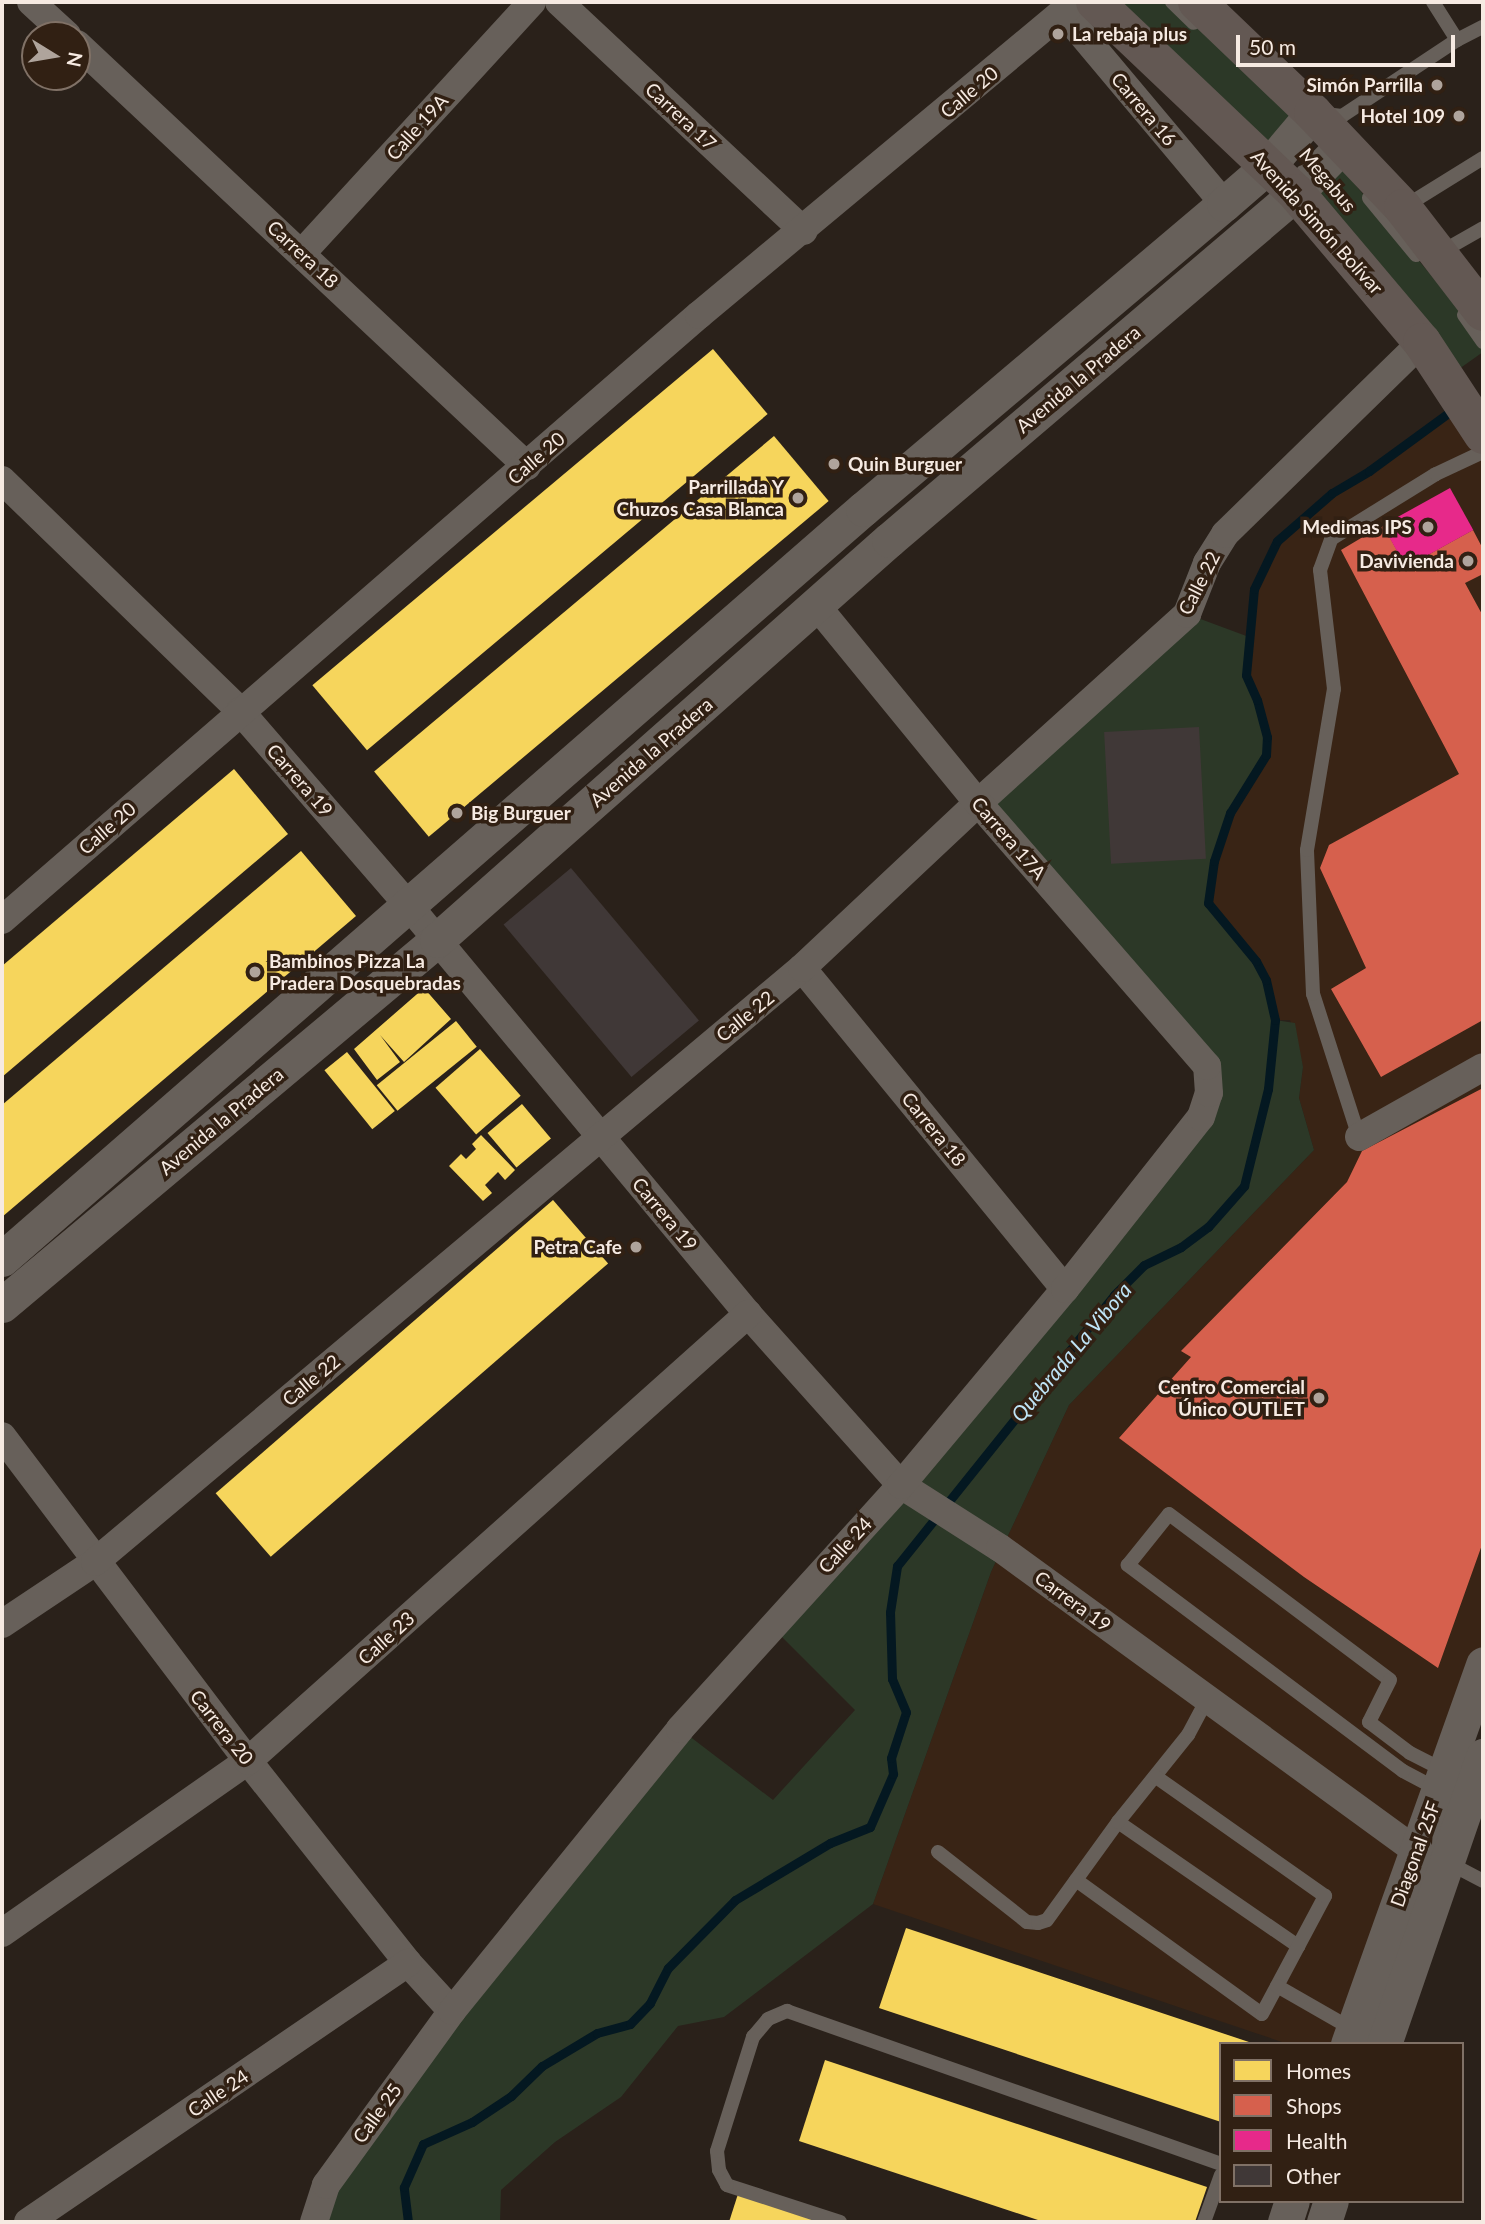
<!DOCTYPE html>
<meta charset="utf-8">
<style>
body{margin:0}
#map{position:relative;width:1485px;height:2224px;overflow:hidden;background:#2a211a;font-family:Lato,sans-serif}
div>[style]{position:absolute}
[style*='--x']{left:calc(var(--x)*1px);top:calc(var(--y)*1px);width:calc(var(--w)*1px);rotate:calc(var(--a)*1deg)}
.built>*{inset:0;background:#392415}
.green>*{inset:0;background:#2c3827}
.homes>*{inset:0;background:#f6d55c;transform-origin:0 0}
.shops>*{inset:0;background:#d6604d}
.health>*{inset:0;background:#e7298a;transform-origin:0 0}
.stream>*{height:9px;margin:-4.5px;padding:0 4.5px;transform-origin:4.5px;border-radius:4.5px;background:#041821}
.building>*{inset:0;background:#403837;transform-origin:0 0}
.service>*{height:14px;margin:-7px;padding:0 7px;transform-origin:7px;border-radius:7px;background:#67605a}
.minor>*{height:28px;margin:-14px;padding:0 14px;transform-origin:14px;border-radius:14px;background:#67605a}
.tertiary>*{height:35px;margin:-17.5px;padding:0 17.5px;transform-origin:17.5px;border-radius:17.5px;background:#67605a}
.primary>*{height:38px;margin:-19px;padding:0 19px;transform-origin:19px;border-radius:19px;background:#635853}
.dots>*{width:19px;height:19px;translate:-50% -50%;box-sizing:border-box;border:4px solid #312013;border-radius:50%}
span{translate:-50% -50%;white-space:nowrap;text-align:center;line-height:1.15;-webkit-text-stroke:7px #312013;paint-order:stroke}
.poi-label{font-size:19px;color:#f6eae2;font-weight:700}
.left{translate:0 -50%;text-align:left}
.right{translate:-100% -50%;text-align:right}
.street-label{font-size:19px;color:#f6eae2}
.water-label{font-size:21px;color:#bfe4f7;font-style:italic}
.frame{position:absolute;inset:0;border:4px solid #f6eae2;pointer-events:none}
.legend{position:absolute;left:1219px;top:2042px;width:245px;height:161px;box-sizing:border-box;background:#312013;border:2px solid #807166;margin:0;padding:9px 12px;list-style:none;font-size:21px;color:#f6eae2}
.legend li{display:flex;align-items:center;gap:14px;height:35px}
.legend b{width:35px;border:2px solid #807166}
.north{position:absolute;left:21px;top:21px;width:70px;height:70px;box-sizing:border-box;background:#312013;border:2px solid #807166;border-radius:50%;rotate:101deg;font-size:19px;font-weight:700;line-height:28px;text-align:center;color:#f6eae2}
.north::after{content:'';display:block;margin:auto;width:24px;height:32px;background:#afa49c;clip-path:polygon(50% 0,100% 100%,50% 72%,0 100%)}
.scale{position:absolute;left:1236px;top:35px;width:219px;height:32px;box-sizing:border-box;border:4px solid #f6eae2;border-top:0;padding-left:9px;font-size:21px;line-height:24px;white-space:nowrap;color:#f6eae2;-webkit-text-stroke:5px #312013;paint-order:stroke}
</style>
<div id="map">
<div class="built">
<div style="clip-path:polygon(1461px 403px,1483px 435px,1483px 1664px,1348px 2044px,1288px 2044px,873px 1904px,991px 1572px,1069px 1405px,1314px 1150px,1299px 1098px,1303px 1067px,1290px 1020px,1275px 1020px,1266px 980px,1208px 903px,1214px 861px,1230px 813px,1266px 755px,1267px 737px,1257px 700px,1246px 675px,1254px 589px,1277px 541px,1332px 493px,1369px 471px)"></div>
</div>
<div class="green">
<div style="clip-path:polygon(1120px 2px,1172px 2px,1302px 126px,1279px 153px)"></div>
<div style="clip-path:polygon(1332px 157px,1456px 305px,1483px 342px,1483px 352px,1459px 369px,1306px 183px)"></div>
<div style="clip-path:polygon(1187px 614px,1249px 637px,1246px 675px,1257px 700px,1267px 737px,1266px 755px,1230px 813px,1214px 861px,1208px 903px,1256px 961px,1266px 980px,1275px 1020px,1295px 1023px,1303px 1067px,1299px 1098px,1314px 1150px,1069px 1405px,991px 1572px,873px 1904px,724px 2017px,678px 2026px,621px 2097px,555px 2142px,501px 2190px,500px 2222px,314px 2222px,326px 2185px,680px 1729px,773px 1800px,855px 1710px,770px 1625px,1201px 1117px,1206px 1066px,978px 803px)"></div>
</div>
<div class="homes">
<div style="left:713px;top:349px;width:85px;height:523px;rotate:50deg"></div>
<div style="left:774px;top:436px;width:85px;height:522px;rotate:50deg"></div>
<div style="clip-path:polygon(234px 769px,288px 834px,2px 1077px,2px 966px)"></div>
<div style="clip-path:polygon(301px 851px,356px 916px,2px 1217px,2px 1105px)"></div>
<div style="clip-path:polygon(424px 988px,451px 1019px,404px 1062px,380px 1035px,400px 1062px,377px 1080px,354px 1049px)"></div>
<div style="left:456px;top:1021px;width:33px;height:102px;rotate:51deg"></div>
<div style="left:480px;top:1049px;width:62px;height:59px;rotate:49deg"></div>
<div style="left:347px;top:1052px;width:76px;height:29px;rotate:51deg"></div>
<div style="left:522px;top:1104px;width:45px;height:45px;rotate:50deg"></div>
<div style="clip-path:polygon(481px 1135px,515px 1170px,505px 1180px,498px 1172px,485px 1185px,492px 1193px,483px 1201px,449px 1166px,461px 1154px,466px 1159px,476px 1149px,472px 1144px)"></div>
<div style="left:553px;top:1200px;width:84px;height:447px;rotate:49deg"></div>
<div style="clip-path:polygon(906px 1928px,1252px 2043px,1221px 2044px,1221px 2122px,879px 2008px)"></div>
<div style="clip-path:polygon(825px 2060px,1207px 2187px,1195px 2222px,1044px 2222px,799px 2141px)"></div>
<div style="clip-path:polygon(738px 2194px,820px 2222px,729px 2222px)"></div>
</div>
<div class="shops">
<div style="clip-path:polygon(1383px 525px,1406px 567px,1473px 530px,1483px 549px,1483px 574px,1465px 583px,1483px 616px,1483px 1020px,1381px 1077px,1331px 989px,1366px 968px,1320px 868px,1329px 845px,1459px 774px,1341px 550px)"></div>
<div style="clip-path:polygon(1483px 1088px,1483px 1542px,1438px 1668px,1304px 1577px,1119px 1438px,1191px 1357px,1181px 1351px,1347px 1182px,1362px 1151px)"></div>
</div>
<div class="health">
<div style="left:1450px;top:488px;width:48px;height:77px;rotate:61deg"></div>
</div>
<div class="stream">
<div style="--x:408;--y:2222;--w:35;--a:-97"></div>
<div style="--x:404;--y:2187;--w:47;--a:-66.2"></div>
<div style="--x:423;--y:2144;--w:54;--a:-24.2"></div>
<div style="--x:472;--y:2122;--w:47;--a:-33.7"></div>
<div style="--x:511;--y:2096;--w:43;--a:-44.1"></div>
<div style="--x:542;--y:2066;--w:64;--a:-31"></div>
<div style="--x:597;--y:2033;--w:34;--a:-15"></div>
<div style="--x:630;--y:2024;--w:29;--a:-46"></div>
<div style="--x:650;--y:2003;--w:39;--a:-63"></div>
<div style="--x:668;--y:1968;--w:95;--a:-45.4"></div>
<div style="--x:735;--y:1900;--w:111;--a:-31"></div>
<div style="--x:830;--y:1843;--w:43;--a:-21.8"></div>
<div style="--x:870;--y:1827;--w:58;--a:-66.5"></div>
<div style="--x:893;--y:1774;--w:16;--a:-97"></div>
<div style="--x:891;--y:1758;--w:48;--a:-71.9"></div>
<div style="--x:906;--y:1712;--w:36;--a:-113"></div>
<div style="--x:892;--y:1679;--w:67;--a:-91.7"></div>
<div style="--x:890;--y:1612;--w:47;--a:-81.3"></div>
<div style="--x:897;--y:1566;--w:347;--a:-51.3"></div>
<div style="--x:1114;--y:1295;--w:42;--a:-45"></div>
<div style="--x:1144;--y:1265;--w:41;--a:-25.9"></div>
<div style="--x:1181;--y:1247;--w:34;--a:-37"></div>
<div style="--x:1208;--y:1227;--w:55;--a:-48.7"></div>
<div style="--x:1244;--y:1186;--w:100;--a:-76.1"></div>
<div style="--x:1268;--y:1089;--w:69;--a:-84.2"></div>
<div style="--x:1275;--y:1020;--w:41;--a:-102.7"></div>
<div style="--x:1266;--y:980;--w:21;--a:-118"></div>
<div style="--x:1256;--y:961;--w:75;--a:-129.6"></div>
<div style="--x:1208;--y:903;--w:42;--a:-81.9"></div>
<div style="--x:1214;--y:861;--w:51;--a:-71.6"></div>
<div style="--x:1230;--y:813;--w:68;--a:-58.2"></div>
<div style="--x:1266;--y:755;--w:18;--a:-87"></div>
<div style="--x:1267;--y:737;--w:38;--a:-105"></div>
<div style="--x:1257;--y:700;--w:27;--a:-114"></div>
<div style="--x:1246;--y:675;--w:86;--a:-84.7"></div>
<div style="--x:1254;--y:589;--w:53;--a:-64.4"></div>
<div style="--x:1277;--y:541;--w:73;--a:-41.1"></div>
<div style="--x:1332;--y:493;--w:43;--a:-30.7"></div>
<div style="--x:1369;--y:471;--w:107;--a:-36.2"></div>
</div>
<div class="building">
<div style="left:1199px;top:727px;width:132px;height:95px;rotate:87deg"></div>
<div style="left:571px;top:868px;width:199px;height:88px;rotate:50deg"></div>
</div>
<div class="service">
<div style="--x:1172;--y:2;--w:30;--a:44"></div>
<div style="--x:1433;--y:2;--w:45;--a:57.7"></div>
<div style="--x:1325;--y:114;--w:17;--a:7"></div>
<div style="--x:1342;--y:116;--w:138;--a:-33.5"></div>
<div style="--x:1457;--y:40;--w:29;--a:-27"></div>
<div style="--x:1369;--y:198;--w:74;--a:50.5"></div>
<div style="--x:1404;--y:207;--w:93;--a:-31.8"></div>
<div style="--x:1441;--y:252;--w:48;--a:-29.7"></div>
<div style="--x:1464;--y:315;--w:33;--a:55"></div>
<div style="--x:1359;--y:1137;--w:150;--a:-107.8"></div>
<div style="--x:1313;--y:994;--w:144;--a:-92.4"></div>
<div style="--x:1307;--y:850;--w:163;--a:-80.5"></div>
<div style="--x:1334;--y:689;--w:120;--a:-96.7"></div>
<div style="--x:1320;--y:570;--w:33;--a:-70"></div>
<div style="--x:1331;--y:539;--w:123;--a:-31.8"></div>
<div style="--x:1436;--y:474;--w:52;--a:-25.1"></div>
<div style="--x:1439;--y:1790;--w:41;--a:-152.2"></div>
<div style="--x:1403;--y:1771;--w:344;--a:-143.2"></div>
<div style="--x:1128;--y:1565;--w:65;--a:-51.2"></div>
<div style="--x:1169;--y:1514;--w:276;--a:36.9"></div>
<div style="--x:1390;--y:1680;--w:47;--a:116.6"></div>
<div style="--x:1369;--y:1722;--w:51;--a:37.1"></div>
<div style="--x:1410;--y:1753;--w:38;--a:27"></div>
<div style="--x:1118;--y:1822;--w:219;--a:34.6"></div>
<div style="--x:938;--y:1852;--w:113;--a:38.2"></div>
<div style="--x:1027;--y:1922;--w:11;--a:5"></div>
<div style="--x:1038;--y:1923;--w:9;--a:-18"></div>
<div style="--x:1047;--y:1920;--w:121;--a:-54.1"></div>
<div style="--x:1118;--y:1822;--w:112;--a:-51.2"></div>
<div style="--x:1188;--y:1735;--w:40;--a:-62"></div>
<div style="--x:1447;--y:1862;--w:41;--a:27.8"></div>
<div style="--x:1076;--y:1880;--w:229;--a:35.8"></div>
<div style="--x:1262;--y:2014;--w:134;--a:-61.9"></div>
<div style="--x:1325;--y:1896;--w:207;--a:-144.8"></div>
<div style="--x:1277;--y:1986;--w:86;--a:29.8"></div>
<div style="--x:840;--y:2222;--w:119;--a:-161.9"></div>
<div style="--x:727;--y:2185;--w:17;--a:-118"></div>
<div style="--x:719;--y:2170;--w:19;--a:-96"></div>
<div style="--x:717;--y:2151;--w:120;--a:-72.5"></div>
<div style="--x:753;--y:2037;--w:23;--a:-50"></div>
<div style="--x:768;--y:2019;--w:21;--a:-23"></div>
<div style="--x:787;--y:2011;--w:460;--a:19.4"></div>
<div style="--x:1204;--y:2222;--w:50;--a:-70.1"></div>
</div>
<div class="minor">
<div style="--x:31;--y:2;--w:49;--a:42.5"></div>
<div style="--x:559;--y:2;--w:335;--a:43.1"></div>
<div style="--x:1064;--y:13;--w:249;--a:50"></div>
<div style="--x:77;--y:44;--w:617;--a:43.16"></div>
<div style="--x:302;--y:253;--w:340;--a:-47.5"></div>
<div style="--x:2;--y:480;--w:332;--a:44.1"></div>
<div style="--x:240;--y:711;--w:258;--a:49.1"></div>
<div style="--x:409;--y:906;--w:530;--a:50.28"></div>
<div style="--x:748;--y:1314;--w:229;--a:48.2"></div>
<div style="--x:901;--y:1485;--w:117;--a:32.5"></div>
<div style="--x:1000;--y:1548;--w:513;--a:36.04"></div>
<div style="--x:2;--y:920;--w:923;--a:-40.96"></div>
<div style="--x:699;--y:315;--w:489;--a:-39.8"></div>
<div style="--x:802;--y:968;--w:415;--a:50.7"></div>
<div style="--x:1359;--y:1137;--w:142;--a:-29.4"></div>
<div style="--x:2;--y:1436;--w:408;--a:52.9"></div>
<div style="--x:248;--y:1761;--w:258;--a:51.6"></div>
<div style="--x:408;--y:1963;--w:65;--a:47.5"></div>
<div style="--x:2;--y:1624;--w:112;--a:-33.7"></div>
<div style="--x:95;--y:1562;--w:923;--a:-40.04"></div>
<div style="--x:802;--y:968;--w:241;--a:-43.2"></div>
<div style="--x:978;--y:803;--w:282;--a:-42.1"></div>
<div style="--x:1187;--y:614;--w:55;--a:-68.6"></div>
<div style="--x:1207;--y:563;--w:34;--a:-58"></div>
<div style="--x:1225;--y:534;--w:275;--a:-44.3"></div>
<div style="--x:2;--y:1933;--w:300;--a:-35"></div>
<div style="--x:248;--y:1761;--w:671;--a:-41.8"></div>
<div style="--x:28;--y:2222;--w:460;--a:-34.3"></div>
<div style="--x:314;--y:2222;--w:39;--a:-72"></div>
<div style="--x:326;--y:2185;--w:215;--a:-54.1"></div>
<div style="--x:452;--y:2011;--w:363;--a:-51"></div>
<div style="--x:680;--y:1729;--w:329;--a:-47.8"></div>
<div style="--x:901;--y:1485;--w:256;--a:-50.1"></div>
<div style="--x:1065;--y:1289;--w:219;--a:-51.7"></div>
<div style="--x:1201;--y:1117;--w:25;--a:-72"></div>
<div style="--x:1209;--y:1093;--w:27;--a:-94"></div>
<div style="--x:1207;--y:1066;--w:349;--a:-131"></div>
<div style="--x:978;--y:803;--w:254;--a:-129.3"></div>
</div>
<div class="tertiary">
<div style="--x:2;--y:1259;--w:1142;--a:-41.06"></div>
<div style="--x:863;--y:509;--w:473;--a:-40.2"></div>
<div style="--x:1224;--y:204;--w:60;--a:-40.9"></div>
<div style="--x:1269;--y:165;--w:68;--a:-49.8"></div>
<div style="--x:2;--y:1305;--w:568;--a:-40"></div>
<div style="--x:437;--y:940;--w:604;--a:-41.51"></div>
<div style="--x:889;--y:540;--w:535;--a:-40.45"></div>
<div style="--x:1296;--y:193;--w:67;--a:-45.6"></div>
<div style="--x:1348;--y:2044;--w:403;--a:-70.4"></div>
<div style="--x:1384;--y:2044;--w:305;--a:-71"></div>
<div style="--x:1285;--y:2222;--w:22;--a:-72"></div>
<div style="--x:1324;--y:2222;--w:22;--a:-72"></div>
</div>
<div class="primary">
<div style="--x:1095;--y:2;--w:277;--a:43.5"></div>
<div style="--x:1296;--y:193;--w:195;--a:49.8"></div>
<div style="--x:1422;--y:342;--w:111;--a:56.7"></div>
<div style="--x:1197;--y:2;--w:161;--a:43.7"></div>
<div style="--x:1313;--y:113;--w:131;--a:46.5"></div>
<div style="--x:1403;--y:208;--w:131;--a:52.4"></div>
</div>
<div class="dots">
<div style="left:1058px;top:34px;background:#afa49c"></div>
<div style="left:1437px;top:85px;background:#afa49c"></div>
<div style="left:1459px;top:116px;background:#afa49c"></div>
<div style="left:834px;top:464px;background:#afa49c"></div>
<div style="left:798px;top:498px;background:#afa49c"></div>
<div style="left:1428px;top:527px;background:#afa49c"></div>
<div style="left:1468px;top:561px;background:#afa49c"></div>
<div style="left:457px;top:813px;background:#afa49c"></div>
<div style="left:255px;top:972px;background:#afa49c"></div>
<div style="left:636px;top:1247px;background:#afa49c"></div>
<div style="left:1319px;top:1398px;background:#afa49c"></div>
</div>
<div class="poi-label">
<span class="left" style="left:1072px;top:34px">La rebaja plus</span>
<span class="right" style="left:1423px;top:85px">Simón Parrilla</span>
<span class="right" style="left:1445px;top:116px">Hotel 109</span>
<span class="left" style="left:848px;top:464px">Quin Burguer</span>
<span class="right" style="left:784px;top:498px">Parrillada Y<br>Chuzos Casa Blanca</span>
<span class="right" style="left:1412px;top:527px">Medimas IPS</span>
<span class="right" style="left:1454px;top:561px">Davivienda</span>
<span class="left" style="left:471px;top:813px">Big Burguer</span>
<span class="left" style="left:269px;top:972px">Bambinos Pizza La<br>Pradera Dosquebradas</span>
<span class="right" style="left:622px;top:1247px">Petra Cafe</span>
<span class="right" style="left:1305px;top:1398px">Centro Comercial<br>Único OUTLET</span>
</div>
<div class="street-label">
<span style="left:969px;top:92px;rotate:-40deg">Calle 20</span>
<span style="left:1144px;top:109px;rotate:50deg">Carrera 16</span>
<span style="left:681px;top:116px;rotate:43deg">Carrera 17</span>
<span style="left:417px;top:127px;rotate:-48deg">Calle 19A</span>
<span style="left:1328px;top:180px;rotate:50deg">Megabus</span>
<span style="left:1317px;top:222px;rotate:48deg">Avenida Simón Bolívar</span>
<span style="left:303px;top:254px;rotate:43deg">Carrera 18</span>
<span style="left:1078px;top:379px;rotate:-40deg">Avenida la Pradera</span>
<span style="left:536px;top:458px;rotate:-41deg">Calle 20</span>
<span style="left:1199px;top:583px;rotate:-63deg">Calle 22</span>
<span style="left:651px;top:752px;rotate:-41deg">Avenida la Pradera</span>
<span style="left:300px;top:780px;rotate:49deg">Carrera 19</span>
<span style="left:107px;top:828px;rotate:-41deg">Calle 20</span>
<span style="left:1009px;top:838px;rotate:49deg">Carrera 17A</span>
<span style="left:745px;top:1016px;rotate:-39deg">Calle 22</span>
<span style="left:221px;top:1121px;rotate:-40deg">Avenida la Pradera</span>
<span style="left:934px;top:1129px;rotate:51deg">Carrera 18</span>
<span style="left:665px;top:1214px;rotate:50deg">Carrera 19</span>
<span style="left:311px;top:1380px;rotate:-40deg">Calle 22</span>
<span style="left:845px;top:1545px;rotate:-47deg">Calle 24</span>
<span style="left:1073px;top:1601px;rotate:36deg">Carrera 19</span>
<span style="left:386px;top:1638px;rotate:-42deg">Calle 23</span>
<span style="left:222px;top:1727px;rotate:52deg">Carrera 20</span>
<span style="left:1415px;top:1854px;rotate:-70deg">Diagonal 25F</span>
<span style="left:218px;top:2093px;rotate:-34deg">Calle 24</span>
<span style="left:377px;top:2113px;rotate:-54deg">Calle 25</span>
</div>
<div class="water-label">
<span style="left:1071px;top:1352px;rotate:-50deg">Quebrada La Vibora</span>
</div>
<div class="frame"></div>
<ul class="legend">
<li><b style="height:19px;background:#f6d55c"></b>Homes</li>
<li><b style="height:19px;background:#d6604d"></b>Shops</li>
<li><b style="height:19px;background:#e7298a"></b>Health</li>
<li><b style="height:19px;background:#403837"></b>Other</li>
</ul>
<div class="north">N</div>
<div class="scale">50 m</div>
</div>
